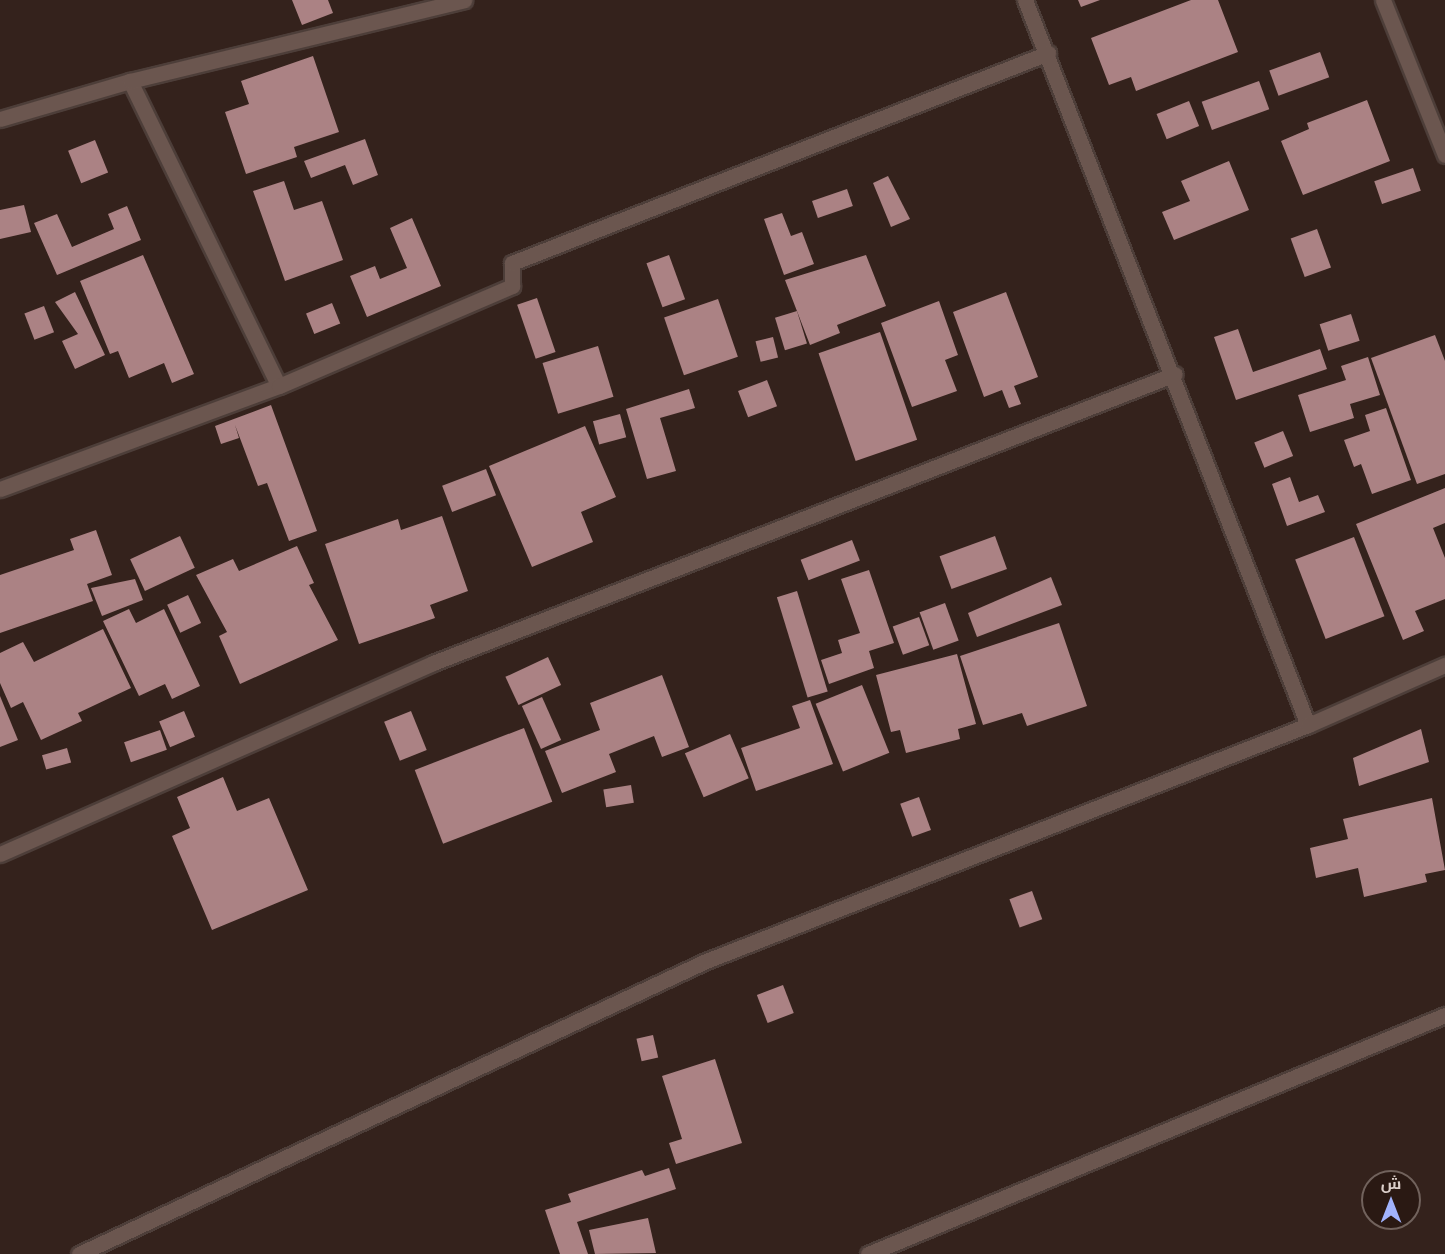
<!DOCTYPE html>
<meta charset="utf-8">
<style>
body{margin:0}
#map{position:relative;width:1445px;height:1254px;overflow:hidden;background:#34221c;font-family:"Varela Round",Cairo,sans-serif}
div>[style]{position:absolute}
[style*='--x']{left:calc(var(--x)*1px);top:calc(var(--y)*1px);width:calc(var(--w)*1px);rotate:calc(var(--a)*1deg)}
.building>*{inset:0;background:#ab8284;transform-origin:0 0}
.roads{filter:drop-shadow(2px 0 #4d3e39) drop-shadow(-2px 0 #4d3e39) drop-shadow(0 2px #4d3e39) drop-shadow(0 -2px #4d3e39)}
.minor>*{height:15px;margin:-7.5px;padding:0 7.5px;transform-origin:7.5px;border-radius:7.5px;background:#6b564f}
span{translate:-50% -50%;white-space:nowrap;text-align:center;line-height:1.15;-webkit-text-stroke:6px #2a1913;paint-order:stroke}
.north{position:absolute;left:1361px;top:1170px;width:60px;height:60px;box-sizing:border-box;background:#2a1913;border:2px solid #71625c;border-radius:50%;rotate:0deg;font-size:16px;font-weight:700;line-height:24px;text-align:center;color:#dbcfca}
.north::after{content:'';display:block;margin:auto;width:21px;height:27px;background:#a1b3fd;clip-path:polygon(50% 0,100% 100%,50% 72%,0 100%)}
</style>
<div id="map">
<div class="building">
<div style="clip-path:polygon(292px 0,328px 0,333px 13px,302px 25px)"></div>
<div style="clip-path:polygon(1078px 0,1100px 0,1081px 7px)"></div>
<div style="clip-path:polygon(1191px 0,1218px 0,1238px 52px,1136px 91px,1131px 77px,1109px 85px,1091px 38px)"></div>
<div style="left:1320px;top:52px;width:27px;height:54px;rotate:70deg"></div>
<div style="clip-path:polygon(313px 56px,339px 132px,294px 147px,297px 157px,246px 174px,225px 112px,249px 104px,241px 81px)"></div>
<div style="left:1259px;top:81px;width:30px;height:61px;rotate:70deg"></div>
<div style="clip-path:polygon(1367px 100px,1390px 161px,1303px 195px,1281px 141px,1309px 129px,1307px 123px)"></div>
<div style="left:1189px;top:101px;width:27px;height:35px;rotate:68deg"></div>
<div style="clip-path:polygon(365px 139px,378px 175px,353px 185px,345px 165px,311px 178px,304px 161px)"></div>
<div style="left:95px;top:140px;width:35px;height:29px;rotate:68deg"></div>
<div style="clip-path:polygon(1229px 161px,1249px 210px,1174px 240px,1162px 212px,1190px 201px,1181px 181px)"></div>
<div style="left:1413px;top:168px;width:24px;height:41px;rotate:71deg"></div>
<div style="clip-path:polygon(888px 176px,910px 219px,891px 227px,873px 183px)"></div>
<div style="clip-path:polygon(284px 181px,294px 210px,322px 201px,343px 260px,285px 281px,253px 191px)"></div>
<div style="left:847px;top:189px;width:18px;height:37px;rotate:71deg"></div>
<div style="clip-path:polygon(24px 205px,31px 232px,0 239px,0 210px)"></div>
<div style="clip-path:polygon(127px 206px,141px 240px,57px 275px,34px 223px,57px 214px,72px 247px,114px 229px,108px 214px)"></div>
<div style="clip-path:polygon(782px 213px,791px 236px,802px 232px,814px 264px,784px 275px,764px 219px)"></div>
<div style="clip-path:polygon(412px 218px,441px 286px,367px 317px,350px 276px,375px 266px,380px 279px,407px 268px,390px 228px)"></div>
<div style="left:1317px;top:229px;width:41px;height:28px;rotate:70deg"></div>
<div style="clip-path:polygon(143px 255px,194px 374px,172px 383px,164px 363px,129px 378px,118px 351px,110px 354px,80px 281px)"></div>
<div style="left:669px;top:255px;width:47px;height:24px;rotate:70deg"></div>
<div style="clip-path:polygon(866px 255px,886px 306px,837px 325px,840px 333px,810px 345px,785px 280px)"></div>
<div style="clip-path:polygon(75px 292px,105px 355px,75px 369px,62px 341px,78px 334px,55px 302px)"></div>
<div style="clip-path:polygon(1006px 292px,1038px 377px,1014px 386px,1021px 404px,1009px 408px,1002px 390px,984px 397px,953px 312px)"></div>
<div style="left:537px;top:298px;width:57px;height:21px;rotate:71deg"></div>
<div style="left:718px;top:299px;width:61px;height:57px;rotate:71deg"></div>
<div style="clip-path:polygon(939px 301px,958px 355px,945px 360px,957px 391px,912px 407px,881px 323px)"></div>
<div style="left:332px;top:303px;width:22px;height:28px;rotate:68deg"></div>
<div style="left:44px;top:306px;width:28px;height:21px;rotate:69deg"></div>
<div style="left:797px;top:311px;width:34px;height:23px;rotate:73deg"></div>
<div style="left:1351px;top:314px;width:28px;height:33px;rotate:72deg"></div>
<div style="clip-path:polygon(1238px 329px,1253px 372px,1320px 349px,1327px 369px,1236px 400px,1214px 337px)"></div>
<div style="left:880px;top:332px;width:114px;height:65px;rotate:71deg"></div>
<div style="clip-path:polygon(1435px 335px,1445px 361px,1445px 474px,1417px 484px,1371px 358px)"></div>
<div style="left:773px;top:337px;width:21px;height:18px;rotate:76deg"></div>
<div style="left:598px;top:346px;width:53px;height:58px;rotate:73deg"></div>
<div style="clip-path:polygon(1368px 357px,1380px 395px,1350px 404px,1354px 418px,1310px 432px,1298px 395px,1346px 380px,1341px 366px)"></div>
<div style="left:767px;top:380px;width:28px;height:31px;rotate:69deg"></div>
<div style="clip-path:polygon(689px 389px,695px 408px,660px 418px,676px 471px,647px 479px,626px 409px)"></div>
<div style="clip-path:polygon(271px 405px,317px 531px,289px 541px,267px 483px,258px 486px,235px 425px,239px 438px,221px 444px,215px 426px)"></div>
<div style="clip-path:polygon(1386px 408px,1411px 480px,1372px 494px,1361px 464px,1354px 467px,1344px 440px,1370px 431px,1365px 415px)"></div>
<div style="left:620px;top:414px;width:24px;height:28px;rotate:75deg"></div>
<div style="clip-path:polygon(585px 426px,616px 497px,581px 512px,593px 542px,532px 567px,489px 466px)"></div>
<div style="left:1283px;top:431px;width:27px;height:31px;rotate:68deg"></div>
<div style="left:486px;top:469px;width:28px;height:47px;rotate:69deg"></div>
<div style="clip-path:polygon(1290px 477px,1299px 502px,1318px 495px,1325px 512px,1287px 526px,1272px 484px)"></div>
<div style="clip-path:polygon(1445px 488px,1445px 523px,1433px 528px,1445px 558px,1445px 599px,1415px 611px,1424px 631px,1403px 640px,1356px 524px)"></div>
<div style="clip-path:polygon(442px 516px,468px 591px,430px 605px,435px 618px,359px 644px,325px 544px,398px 519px,401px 530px)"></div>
<div style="clip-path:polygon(96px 530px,112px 575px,87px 584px,93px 601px,0 633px,0 575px,74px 550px,70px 539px)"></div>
<div style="left:180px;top:536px;width:35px;height:55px;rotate:65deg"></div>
<div style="left:995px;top:536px;width:35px;height:59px;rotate:70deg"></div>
<div style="left:1354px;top:537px;width:85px;height:63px;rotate:69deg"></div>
<div style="left:852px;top:540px;width:22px;height:55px;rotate:69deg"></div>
<div style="clip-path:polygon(297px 546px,314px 583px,309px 585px,338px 640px,240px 684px,219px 636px,227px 632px,196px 575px,233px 559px,239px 571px)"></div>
<div style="clip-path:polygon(869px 570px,894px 643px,869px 651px,874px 668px,829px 684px,821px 660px,842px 653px,838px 640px,860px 633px,841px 579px)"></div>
<div style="clip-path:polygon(1051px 577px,1062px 605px,977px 637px,968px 613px)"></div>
<div style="clip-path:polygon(135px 579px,143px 600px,102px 616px,91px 588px)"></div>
<div style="left:797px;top:591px;width:105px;height:21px;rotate:73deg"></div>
<div style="left:188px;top:595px;width:31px;height:23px;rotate:65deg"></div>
<div style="left:945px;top:603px;width:40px;height:27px;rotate:70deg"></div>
<div style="clip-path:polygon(129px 609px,136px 623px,164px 609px,200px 686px,172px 699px,165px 684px,139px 696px,103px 621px)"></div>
<div style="left:919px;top:617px;width:30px;height:28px;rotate:70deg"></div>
<div style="clip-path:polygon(1059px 623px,1087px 706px,1027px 726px,1022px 713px,983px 725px,960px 656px)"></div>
<div style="clip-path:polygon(103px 629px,131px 688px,78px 713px,82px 721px,41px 740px,23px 702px,11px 708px,0 683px,0 653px,23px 642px,34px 662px)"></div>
<div style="clip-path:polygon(957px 654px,976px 724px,958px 729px,960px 739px,906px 753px,900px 730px,891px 732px,876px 675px)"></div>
<div style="left:548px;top:657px;width:31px;height:47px;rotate:65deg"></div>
<div style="clip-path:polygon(662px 675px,689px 747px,662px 757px,654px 736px,609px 754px,616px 772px,562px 793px,545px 751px,600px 730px,590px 703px)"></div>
<div style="left:862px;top:685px;width:73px;height:50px;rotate:68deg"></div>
<div style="clip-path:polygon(0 696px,18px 740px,0 747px)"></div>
<div style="left:542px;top:697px;width:47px;height:22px;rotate:66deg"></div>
<div style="clip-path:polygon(810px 700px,833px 764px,756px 791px,741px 748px,800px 728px,792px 706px)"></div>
<div style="left:184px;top:711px;width:28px;height:27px;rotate:67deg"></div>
<div style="left:411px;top:711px;width:42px;height:29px;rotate:68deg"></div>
<div style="left:524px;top:728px;width:79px;height:117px;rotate:69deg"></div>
<div style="clip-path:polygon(1421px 729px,1429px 762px,1359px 786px,1353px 758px)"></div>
<div style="left:160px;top:730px;width:21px;height:38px;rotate:71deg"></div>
<div style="left:730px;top:734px;width:48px;height:49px;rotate:67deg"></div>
<div style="left:67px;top:748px;width:15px;height:26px;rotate:74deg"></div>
<div style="clip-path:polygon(223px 777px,237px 811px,269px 798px,308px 890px,212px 930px,172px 836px,190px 828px,177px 797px)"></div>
<div style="left:631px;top:785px;width:18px;height:28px;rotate:81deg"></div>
<div style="left:919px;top:797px;width:35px;height:20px;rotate:70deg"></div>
<div style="clip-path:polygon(1432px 798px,1445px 870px,1425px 874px,1427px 882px,1364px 897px,1358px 868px,1316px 878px,1310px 848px,1348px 839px,1343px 819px)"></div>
<div style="left:1032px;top:891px;width:30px;height:24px;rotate:70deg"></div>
<div style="left:783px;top:985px;width:30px;height:28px;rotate:69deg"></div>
<div style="left:653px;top:1035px;width:23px;height:17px;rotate:77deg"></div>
<div style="clip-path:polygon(715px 1059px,742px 1143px,676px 1164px,669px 1143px,682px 1139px,662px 1076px)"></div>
<div style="clip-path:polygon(669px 1168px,676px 1189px,577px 1222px,588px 1254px,560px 1254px,545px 1210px,571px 1202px,568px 1194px,642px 1170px,645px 1176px)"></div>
<div style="clip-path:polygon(648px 1218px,656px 1253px,595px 1254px,589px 1230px)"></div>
</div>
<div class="roads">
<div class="minor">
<div style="--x:1025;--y:0;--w:778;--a:68.68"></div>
<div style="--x:1383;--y:0;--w:167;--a:68.2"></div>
<div style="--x:130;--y:81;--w:339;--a:64"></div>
<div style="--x:0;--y:119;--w:135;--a:-16.3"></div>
<div style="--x:130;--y:81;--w:344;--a:-13.6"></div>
<div style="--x:0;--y:489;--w:297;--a:-20.3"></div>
<div style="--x:279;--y:386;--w:254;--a:-23.2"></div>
<div style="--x:512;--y:286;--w:23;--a:-90"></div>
<div style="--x:512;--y:263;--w:576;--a:-21.39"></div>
<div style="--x:0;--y:854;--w:473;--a:-23.8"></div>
<div style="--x:433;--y:663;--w:796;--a:-21.28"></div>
<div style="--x:79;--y:1254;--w:692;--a:-25.05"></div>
<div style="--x:706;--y:961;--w:647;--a:-21.41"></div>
<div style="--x:1308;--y:725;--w:150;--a:-23.7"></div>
<div style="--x:868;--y:1254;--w:625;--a:-22.5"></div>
</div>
</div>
<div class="north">ش</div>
</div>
